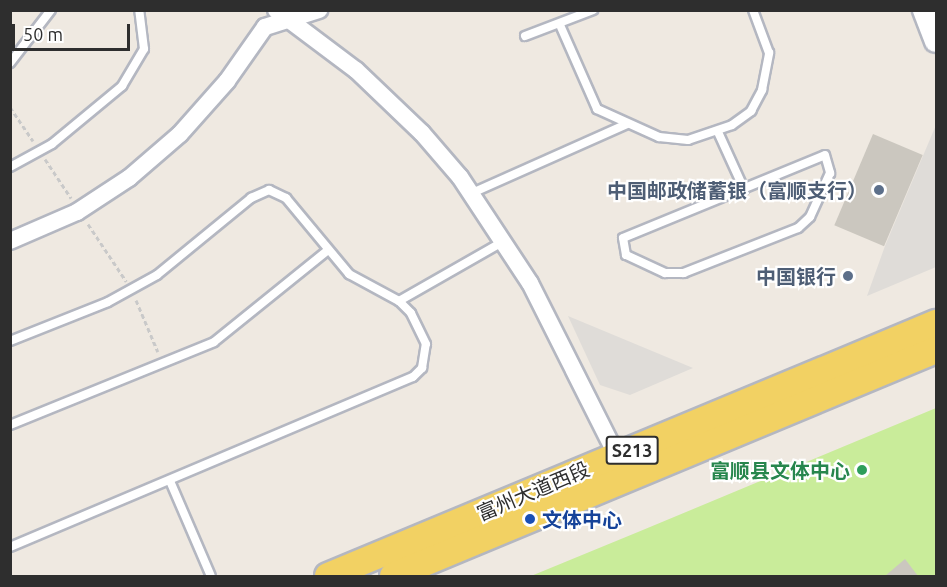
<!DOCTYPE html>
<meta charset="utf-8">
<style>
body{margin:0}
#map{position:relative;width:947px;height:587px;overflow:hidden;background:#efe9e1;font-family:Ubuntu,"Noto Sans SC",sans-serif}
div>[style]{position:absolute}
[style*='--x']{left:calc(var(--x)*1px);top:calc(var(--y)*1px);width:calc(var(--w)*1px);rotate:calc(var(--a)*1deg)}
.pitch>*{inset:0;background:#c9ec9a}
.plaza>*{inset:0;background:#dfdcd8}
.building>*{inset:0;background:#cbc7bf;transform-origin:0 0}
.path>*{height:3px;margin-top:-1.5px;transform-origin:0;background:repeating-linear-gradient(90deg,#c9c9c9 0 4.5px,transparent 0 7.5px)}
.roads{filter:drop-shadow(2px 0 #b4b7c1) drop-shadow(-2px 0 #b4b7c1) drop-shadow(0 2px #b4b7c1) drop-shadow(0 -2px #b4b7c1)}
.lane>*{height:8px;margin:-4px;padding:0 4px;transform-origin:4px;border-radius:4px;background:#fff}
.street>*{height:16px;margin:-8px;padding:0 8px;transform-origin:8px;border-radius:8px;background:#fff}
.secondary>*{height:22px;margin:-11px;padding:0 11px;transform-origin:11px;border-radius:11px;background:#fff}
.primary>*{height:26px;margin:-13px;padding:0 13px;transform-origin:13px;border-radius:13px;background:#f2d163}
.dots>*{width:16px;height:16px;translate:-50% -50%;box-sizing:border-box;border:3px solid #fff;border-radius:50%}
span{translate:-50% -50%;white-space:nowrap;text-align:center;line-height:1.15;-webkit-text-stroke:4.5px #fff;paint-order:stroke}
.shield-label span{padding:2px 4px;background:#fff;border:2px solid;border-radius:4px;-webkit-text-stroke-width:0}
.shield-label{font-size:18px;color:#2e2e2e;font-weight:700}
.service-label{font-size:20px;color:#4e5e75;font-weight:700}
.right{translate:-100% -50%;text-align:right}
.leisure-label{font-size:20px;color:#27864d;font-weight:700}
.street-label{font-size:20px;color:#2e2e2e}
.transit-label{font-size:20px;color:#164399;font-weight:700}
.left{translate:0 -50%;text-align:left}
.frame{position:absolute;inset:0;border:12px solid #2e2e2e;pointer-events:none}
.scale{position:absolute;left:12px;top:24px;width:118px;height:27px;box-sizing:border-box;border:3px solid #2e2e2e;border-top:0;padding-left:8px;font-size:18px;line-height:21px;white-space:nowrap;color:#2e2e2e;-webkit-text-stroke:4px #fff;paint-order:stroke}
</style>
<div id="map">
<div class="pitch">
<div style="clip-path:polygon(936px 408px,936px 576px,531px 576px,638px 532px)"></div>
</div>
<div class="plaza">
<div style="clip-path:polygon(936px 125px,936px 267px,867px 296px,885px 246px)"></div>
<div style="clip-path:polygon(568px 316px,693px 368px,630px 395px,600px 385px)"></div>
</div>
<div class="building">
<div style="left:873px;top:134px;width:54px;height:99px;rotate:23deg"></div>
<div style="clip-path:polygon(905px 559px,918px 576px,885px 576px)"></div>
</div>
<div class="path">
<div style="--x:10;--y:107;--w:41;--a:55.9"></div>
<div style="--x:45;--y:159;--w:47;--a:56.3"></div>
<div style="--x:88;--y:224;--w:69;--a:56.3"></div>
<div style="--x:136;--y:300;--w:56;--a:67.1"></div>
</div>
<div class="roads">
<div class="lane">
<div style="--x:560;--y:25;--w:92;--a:66.2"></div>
<div style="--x:597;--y:109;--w:68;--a:24.3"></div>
<div style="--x:659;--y:137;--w:29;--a:6"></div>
<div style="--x:688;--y:140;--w:46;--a:-18.8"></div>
<div style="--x:732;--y:125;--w:24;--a:-36"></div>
<div style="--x:751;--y:111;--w:24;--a:-62"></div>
<div style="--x:762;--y:90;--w:38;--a:-79"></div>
<div style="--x:769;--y:53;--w:46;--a:-110.4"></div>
<div style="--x:525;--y:36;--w:73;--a:-20.9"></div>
<div style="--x:10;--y:63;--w:67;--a:-52.3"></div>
<div style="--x:718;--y:132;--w:63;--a:65.5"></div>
<div style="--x:825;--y:155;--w:19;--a:74"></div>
<div style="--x:830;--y:173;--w:48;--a:114.4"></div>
<div style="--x:810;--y:217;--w:16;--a:137"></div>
<div style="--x:798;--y:228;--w:123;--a:158.5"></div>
<div style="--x:684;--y:273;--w:19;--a:180"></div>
<div style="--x:665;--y:273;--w:43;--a:-155.2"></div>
<div style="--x:626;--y:255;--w:17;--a:-100"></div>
<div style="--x:623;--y:238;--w:218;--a:-22.3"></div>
<div style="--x:10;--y:167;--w:48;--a:-28.7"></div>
<div style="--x:52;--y:144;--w:91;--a:-39.6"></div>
<div style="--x:122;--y:86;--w:43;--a:-59.3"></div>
<div style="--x:144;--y:49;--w:39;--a:-97"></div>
<div style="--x:472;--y:193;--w:170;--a:-24"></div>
<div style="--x:10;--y:341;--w:105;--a:-21.7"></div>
<div style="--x:108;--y:302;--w:56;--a:-28.9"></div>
<div style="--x:157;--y:275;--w:122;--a:-39.3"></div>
<div style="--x:251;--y:198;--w:20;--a:-24"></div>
<div style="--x:269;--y:190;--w:19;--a:25"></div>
<div style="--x:286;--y:198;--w:99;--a:50.3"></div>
<div style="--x:349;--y:274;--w:57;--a:28.4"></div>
<div style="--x:10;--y:425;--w:220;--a:-22.1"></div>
<div style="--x:214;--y:342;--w:146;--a:-38.9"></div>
<div style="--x:170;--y:481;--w:103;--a:66.7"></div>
<div style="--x:10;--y:547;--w:437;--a:-22.9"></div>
<div style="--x:413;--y:377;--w:13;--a:-45"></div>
<div style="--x:422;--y:368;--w:24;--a:-81"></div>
<div style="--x:426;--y:344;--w:34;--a:-116"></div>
<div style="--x:411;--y:313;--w:17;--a:-135"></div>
<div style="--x:399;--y:301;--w:121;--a:-29.7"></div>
</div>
<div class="street">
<div style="--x:276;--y:10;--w:100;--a:36.9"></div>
<div style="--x:356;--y:70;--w:91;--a:43.7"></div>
<div style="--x:422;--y:133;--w:58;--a:49.2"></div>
<div style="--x:460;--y:177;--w:127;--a:56.6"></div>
<div style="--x:530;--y:283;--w:194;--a:63.3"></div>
<div style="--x:10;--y:241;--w:73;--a:-23.4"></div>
<div style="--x:77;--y:212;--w:62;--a:-33.2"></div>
<div style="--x:129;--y:178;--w:67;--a:-40.8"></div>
<div style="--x:180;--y:134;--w:71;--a:-48.4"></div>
<div style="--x:227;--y:81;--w:66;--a:-54.9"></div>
<div style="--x:265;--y:27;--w:57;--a:-17.5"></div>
</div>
<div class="secondary">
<div style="--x:924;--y:10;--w:33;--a:69"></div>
</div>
<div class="primary">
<div style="--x:328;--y:576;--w:659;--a:-22.59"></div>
<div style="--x:393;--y:576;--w:588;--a:-22.6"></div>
</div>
</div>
<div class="dots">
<div style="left:879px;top:190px;background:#5c6f8a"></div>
<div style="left:848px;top:276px;background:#5c6f8a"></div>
<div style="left:862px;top:470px;background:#2e9e5b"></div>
<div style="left:530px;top:519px;background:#1a4fb4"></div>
</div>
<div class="shield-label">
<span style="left:632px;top:450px">S213</span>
</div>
<div class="service-label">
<span class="right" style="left:867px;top:190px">中国邮政储蓄银（富顺支行）</span>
<span class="right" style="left:836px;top:276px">中国银行</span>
</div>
<div class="leisure-label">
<span class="right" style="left:850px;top:470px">富顺县文体中心</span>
</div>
<div class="street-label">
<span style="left:533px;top:491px;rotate:-23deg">富州大道西段</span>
</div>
<div class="transit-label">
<span class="left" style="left:542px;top:519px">文体中心</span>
</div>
<div class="frame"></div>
<div class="scale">50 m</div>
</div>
